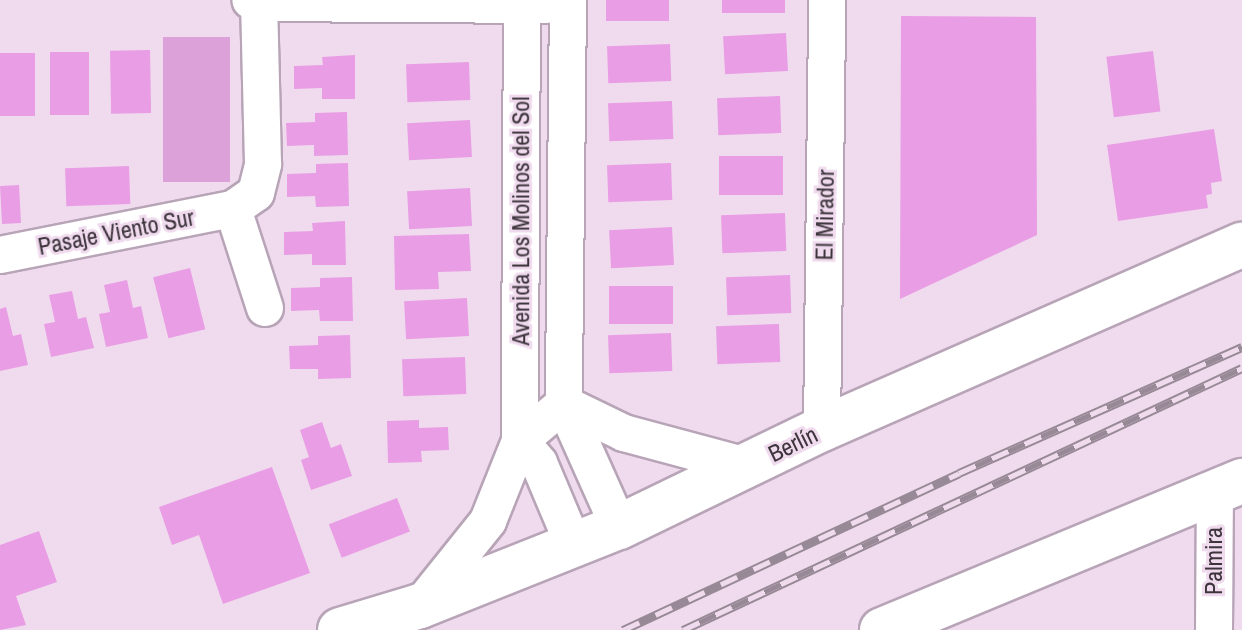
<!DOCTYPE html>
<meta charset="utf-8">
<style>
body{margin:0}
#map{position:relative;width:1242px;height:630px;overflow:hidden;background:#f0dbee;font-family:"Archivo Narrow",sans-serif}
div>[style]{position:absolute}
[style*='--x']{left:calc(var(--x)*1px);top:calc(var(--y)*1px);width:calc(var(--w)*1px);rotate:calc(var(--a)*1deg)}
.green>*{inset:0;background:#dba1d8;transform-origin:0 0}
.building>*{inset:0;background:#e99de5;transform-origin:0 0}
.roads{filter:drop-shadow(2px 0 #b8a4b7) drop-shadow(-2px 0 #b8a4b7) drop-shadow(0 2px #b8a4b7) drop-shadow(0 -2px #b8a4b7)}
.minor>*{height:36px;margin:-18px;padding:0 18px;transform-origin:18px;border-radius:18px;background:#fff}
.tertiary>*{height:44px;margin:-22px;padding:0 22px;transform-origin:22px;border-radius:22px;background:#fff}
.secondary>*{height:44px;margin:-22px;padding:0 22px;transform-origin:22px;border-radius:22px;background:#fff}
.rail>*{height:9px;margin-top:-4.5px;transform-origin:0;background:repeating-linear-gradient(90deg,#f0dbee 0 18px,#988996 0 36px);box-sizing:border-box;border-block:2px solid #988996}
span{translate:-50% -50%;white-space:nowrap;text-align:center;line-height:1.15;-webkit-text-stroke:6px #f0dbee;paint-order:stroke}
.street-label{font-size:24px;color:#3d343c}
</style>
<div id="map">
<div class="green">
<div style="left:230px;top:37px;width:145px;height:67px;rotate:90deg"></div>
</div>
<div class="building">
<div style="left:606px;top:0;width:63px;height:21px"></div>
<div style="left:722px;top:0;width:63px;height:13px"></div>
<div style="clip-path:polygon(901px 16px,1036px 17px,1037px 235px,900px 299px)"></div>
<div style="left:786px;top:33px;width:38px;height:63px;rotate:87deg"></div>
<div style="left:670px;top:44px;width:37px;height:63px;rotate:88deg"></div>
<div style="left:150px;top:50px;width:63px;height:40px;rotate:89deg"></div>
<div style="left:1153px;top:51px;width:61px;height:47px;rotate:83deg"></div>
<div style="left:50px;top:52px;width:39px;height:63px"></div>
<div style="left:0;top:53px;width:35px;height:63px"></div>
<div style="clip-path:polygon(355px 55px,355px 99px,322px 99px,322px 88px,294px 89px,294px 66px,323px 65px,322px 57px)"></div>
<div style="left:469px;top:62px;width:38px;height:63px;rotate:88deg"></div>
<div style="left:780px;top:96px;width:37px;height:63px;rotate:88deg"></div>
<div style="left:672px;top:101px;width:38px;height:64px;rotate:88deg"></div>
<div style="clip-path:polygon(347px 112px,348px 155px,314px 156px,314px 145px,287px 146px,286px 123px,315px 122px,315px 113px)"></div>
<div style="left:470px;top:120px;width:37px;height:63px;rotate:87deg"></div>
<div style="clip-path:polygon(1214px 129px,1222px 181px,1211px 183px,1212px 194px,1206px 195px,1208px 208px,1118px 221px,1107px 145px)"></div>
<div style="left:783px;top:156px;width:39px;height:64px;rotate:90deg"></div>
<div style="clip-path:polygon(348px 163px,349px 206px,316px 207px,315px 196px,287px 197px,287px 174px,316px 173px,316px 164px)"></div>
<div style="left:671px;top:163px;width:37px;height:64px;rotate:88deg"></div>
<div style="left:129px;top:166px;width:38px;height:64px;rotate:88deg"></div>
<div style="left:19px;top:185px;width:38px;height:19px;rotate:87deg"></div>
<div style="left:470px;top:188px;width:38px;height:63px;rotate:87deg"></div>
<div style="left:785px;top:213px;width:38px;height:64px;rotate:88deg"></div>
<div style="clip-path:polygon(345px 221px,346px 265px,312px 265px,312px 254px,284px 255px,284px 232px,313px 231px,312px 223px)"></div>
<div style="left:672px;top:227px;width:38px;height:63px;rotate:87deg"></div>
<div style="clip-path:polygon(469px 234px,471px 271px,438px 272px,439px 289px,395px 290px,394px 236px)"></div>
<div style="left:190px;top:268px;width:63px;height:38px;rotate:76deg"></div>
<div style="left:790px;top:275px;width:38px;height:64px;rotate:88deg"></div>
<div style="clip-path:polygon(352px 277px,353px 321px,320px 321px,319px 310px,291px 311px,291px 288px,320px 287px,320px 278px)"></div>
<div style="clip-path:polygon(127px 280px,133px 308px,141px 306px,148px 338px,106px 347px,99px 314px,110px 312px,104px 285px)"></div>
<div style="left:673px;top:286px;width:38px;height:64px;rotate:90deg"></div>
<div style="clip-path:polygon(72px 291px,78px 319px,86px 317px,94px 348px,51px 357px,44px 324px,55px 322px,49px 295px)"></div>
<div style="left:467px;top:298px;width:38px;height:63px;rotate:87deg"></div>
<div style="clip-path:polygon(6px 307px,13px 336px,21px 334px,28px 365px,0 371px,0 309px)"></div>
<div style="left:779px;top:324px;width:38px;height:63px;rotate:88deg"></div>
<div style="left:671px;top:333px;width:38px;height:63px;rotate:88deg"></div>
<div style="clip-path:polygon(350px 335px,351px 378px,318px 379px,318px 369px,290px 369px,289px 346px,318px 345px,318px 336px)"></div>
<div style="left:465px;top:357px;width:37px;height:63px;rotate:88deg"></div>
<div style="clip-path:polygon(419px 420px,419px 428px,448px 427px,449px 450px,421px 451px,422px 462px,388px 463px,387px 421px)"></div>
<div style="clip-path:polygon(322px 422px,331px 448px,341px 444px,352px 476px,311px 490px,301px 460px,309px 457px,300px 430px)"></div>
<div style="clip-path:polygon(272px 467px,310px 573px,223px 604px,199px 535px,172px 545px,159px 507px)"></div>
<div style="left:397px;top:498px;width:36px;height:73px;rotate:69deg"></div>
<div style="clip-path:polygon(39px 531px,57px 582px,16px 596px,26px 625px,0 630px,0 545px)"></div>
</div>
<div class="roads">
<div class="minor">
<div style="--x:522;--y:0;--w:441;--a:90.3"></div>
<div style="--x:520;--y:441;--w:29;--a:49"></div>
<div style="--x:539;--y:463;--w:90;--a:67.1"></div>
<div style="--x:568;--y:0;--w:404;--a:90.6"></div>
<div style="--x:564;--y:404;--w:135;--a:65.9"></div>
<div style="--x:259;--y:3;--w:287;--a:0.4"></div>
<div style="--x:233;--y:209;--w:104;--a:72.1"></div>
<div style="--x:0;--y:255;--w:237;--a:-11.2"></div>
<div style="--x:233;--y:209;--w:28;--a:-35"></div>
<div style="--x:256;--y:193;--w:30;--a:-76"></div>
<div style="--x:263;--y:164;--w:161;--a:-91.4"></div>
<div style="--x:259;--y:3;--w:9;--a:-162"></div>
<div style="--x:822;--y:429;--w:429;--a:-89.3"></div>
<div style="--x:420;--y:606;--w:109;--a:-51.3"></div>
<div style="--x:488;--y:521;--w:86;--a:-68.2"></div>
<div style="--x:520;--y:441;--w:57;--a:-40.1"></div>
<div style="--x:564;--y:404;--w:67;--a:25.8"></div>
<div style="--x:624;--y:433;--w:127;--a:15"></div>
<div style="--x:1214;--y:630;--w:138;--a:-89.6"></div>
</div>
<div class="tertiary">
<div style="--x:882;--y:630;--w:390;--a:-22.5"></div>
</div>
<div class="secondary">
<div style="--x:340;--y:630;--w:84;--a:-16.7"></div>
<div style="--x:420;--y:606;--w:214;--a:-21.7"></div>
<div style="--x:619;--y:527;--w:225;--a:-25.8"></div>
<div style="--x:822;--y:429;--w:459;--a:-23.7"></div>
</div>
</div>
<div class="rail">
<div style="--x:623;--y:630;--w:371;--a:-25"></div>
<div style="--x:959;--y:473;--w:310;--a:-24"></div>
<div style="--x:683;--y:630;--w:617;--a:-25.11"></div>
</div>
<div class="street-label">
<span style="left:825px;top:215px;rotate:-89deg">El Mirador</span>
<span style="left:521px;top:221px;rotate:-90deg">Avenida Los Molinos del Sol</span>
<span style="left:116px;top:232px;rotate:-11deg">Pasaje Viento Sur</span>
<span style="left:793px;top:444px;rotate:-26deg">Berlín</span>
<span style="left:1214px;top:561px;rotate:-90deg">Palmira</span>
</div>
</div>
